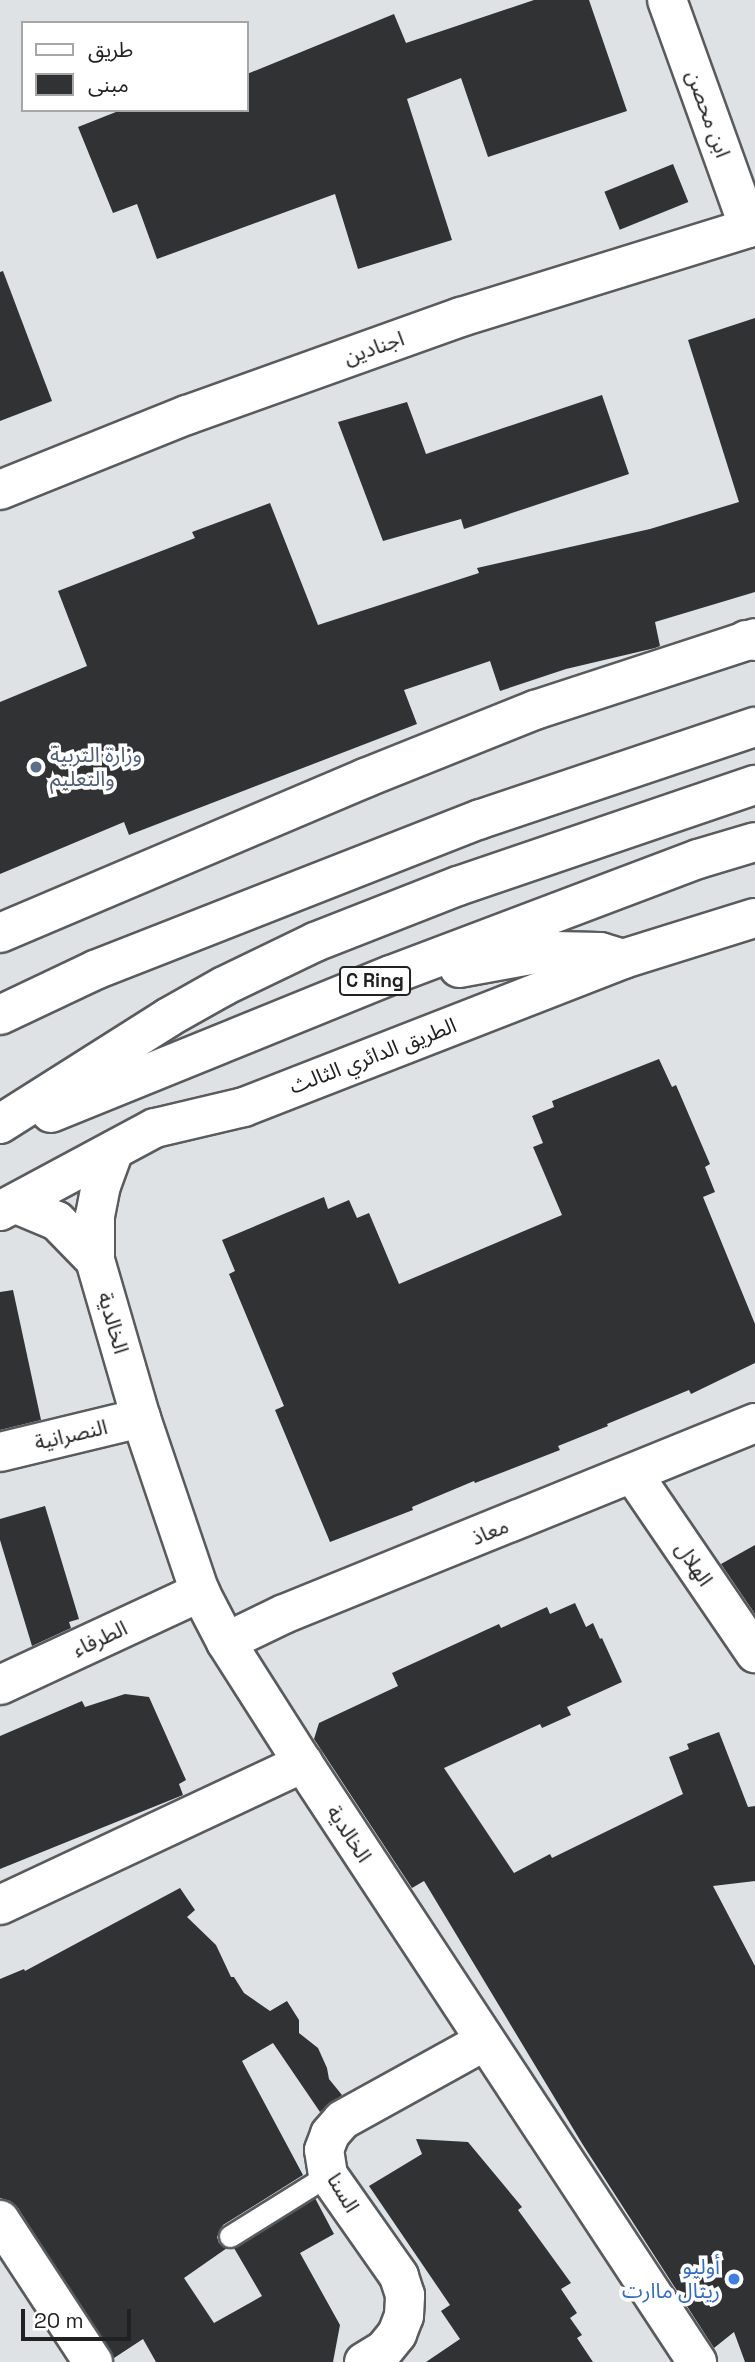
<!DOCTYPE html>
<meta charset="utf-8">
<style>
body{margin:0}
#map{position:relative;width:755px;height:2362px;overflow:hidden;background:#dfe2e5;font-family:"Space Grotesk","Noto Sans Arabic",sans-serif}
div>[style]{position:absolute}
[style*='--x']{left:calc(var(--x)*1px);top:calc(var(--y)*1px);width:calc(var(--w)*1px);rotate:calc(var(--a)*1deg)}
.building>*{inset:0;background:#303234;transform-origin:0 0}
.roads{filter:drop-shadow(2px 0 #595b5d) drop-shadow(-2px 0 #595b5d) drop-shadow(0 2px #595b5d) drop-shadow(0 -2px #595b5d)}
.lane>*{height:21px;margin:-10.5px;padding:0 10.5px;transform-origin:10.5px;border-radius:10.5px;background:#fff}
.street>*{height:38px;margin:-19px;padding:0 19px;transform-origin:19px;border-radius:19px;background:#fff}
.highway>*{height:38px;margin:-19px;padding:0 19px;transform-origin:19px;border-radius:19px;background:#fff}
.dots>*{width:19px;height:19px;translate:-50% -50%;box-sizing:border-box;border:4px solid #fff;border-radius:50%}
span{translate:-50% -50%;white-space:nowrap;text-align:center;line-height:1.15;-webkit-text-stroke:7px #fff;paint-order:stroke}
.shield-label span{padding:2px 5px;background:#fff;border:2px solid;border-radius:5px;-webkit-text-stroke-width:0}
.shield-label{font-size:19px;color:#212122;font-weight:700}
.street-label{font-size:21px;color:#212122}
.service-label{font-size:21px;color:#4e5e75}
.left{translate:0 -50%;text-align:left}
.shop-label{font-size:21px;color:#366cbe}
.right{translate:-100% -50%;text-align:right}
.legend{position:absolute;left:21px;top:21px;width:228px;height:91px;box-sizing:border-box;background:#fff;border:2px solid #a6a6a7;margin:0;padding:9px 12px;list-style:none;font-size:21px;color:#212122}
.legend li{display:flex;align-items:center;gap:14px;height:35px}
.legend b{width:35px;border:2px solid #a6a6a7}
.scale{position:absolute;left:21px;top:2309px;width:110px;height:32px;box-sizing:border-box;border:4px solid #212122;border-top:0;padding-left:9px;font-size:21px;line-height:24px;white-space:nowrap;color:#212122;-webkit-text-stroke:5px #fff;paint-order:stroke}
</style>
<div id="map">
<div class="building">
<div style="clip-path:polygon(534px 0,589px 0,627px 111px,488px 157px,461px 78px,407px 99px,452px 240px,358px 269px,335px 194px,157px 259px,137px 204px,113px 213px,78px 127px,121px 110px,247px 110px,247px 74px,394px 14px,406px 43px)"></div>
<div style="left:673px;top:164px;width:41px;height:74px;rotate:68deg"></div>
<div style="clip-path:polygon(3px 271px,52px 401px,0 421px,0 272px)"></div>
<div style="clip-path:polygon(755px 318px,755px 592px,655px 622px,660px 646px,655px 648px,566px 669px,500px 691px,490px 661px,404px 690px,417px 724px,129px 835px,124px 822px,0 874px,0 702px,87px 666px,58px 591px,195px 538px,192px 532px,270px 503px,318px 625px,479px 573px,477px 568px,650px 529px,739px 502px,688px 340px)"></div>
<div style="clip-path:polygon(602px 395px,629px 474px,464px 529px,461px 519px,383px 541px,338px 422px,407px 402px,426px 454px)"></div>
<div style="clip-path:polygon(659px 1059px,672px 1087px,676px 1085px,710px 1164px,705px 1167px,715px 1192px,703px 1197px,755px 1324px,755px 1363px,691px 1394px,689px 1390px,607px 1424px,608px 1426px,558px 1446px,560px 1450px,475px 1483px,474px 1481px,412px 1507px,413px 1510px,330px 1542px,275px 1410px,284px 1406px,229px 1274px,235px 1271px,222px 1240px,324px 1197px,328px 1209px,349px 1200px,357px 1218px,369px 1213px,399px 1284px,562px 1215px,533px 1147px,543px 1143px,532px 1116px,554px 1107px,552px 1101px)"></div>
<div style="clip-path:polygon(13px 1290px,41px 1420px,0 1430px,0 1292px)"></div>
<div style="clip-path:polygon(45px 1506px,79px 1619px,69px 1622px,71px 1628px,32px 1646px,0 1540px,0 1519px)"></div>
<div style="clip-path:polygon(755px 1545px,755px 1614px,721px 1564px)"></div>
<div style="clip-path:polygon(575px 1603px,586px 1627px,593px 1623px,600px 1639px,602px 1638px,622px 1682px,567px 1707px,571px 1715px,542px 1728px,540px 1724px,444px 1768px,514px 1873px,550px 1854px,552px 1858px,683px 1794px,669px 1757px,689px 1749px,687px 1744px,719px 1732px,748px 1807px,755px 1806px,755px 1881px,713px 1886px,755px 1966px,755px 2362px,745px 2362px,734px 2332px,714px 2348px,583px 2145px,424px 1881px,412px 1888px,314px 1739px,319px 1723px,398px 1686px,392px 1673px,499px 1624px,501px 1628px,547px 1607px,550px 1614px)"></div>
<div style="clip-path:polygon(125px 1694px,149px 1697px,186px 1780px,179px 1784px,183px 1795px,0 1869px,0 1736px,82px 1701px,85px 1707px)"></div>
<div style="clip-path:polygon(180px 1888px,195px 1910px,187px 1917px,216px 1945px,231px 1977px,234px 1977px,244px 1993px,270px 2011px,287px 2001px,299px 2020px,299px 2033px,318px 2048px,327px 2068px,329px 2079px,342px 2095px,320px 2112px,273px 2043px,242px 2061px,303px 2175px,223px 2225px,217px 2237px,219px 2243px,227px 2248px,184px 2278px,214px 2323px,262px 2296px,234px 2248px,315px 2198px,334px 2234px,300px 2253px,340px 2325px,333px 2362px,156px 2362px,143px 2339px,114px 2358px,18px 2208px,10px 2201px,0 2198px,0 1979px,24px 1969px,25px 1971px)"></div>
<div style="clip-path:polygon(416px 2139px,468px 2142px,522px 2207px,518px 2210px,571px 2283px,561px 2289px,577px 2313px,570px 2318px,582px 2335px,577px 2338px,593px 2362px,426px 2362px,460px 2339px,441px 2311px,450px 2305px,369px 2186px,422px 2154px)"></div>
</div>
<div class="roads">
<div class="lane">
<div style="--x:230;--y:2236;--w:115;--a:-31.9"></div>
</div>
<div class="street">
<div style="--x:667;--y:0;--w:242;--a:70.2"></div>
<div style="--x:0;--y:490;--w:201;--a:-21.9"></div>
<div style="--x:187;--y:415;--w:291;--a:-19.7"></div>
<div style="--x:461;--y:317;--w:308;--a:-17.2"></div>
<div style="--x:0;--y:933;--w:397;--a:-23"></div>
<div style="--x:365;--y:778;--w:183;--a:-21.8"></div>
<div style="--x:535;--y:710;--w:231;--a:-18.1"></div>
<div style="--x:114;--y:1150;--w:37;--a:110"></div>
<div style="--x:101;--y:1185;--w:31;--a:101"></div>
<div style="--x:95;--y:1215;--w:45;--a:90"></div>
<div style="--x:95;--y:1260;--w:165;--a:73.8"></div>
<div style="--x:141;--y:1418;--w:184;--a:71.3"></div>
<div style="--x:200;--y:1592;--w:56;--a:62.5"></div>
<div style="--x:226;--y:1642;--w:143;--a:57.5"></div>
<div style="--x:303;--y:1763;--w:717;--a:56.66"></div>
<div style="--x:16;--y:1204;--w:44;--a:22.5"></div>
<div style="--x:57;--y:1221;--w:54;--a:45.7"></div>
<div style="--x:0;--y:1211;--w:176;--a:-28.2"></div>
<div style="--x:155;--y:1128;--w:91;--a:-13.3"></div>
<div style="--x:244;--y:1107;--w:407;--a:-21.3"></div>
<div style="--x:623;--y:959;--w:138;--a:-17.3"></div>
<div style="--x:0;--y:1452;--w:145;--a:-13.6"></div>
<div style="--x:633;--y:1474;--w:217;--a:55.7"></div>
<div style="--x:226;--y:1642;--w:64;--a:-25.8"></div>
<div style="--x:284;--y:1614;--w:508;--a:-22.07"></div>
<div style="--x:0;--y:1685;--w:221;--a:-24.9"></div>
<div style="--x:0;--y:1905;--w:335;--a:-25.1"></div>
<div style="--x:0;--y:2220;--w:170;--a:56.8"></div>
<div style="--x:364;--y:2362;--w:23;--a:-31"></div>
<div style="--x:384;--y:2350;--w:21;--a:-51"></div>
<div style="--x:397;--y:2334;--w:19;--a:-69"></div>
<div style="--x:404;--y:2316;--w:21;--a:-87"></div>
<div style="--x:405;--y:2295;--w:20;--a:-108"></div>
<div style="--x:399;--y:2276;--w:123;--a:-125.1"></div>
<div style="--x:328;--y:2175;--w:25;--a:-99"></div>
<div style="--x:324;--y:2150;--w:17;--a:-69"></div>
<div style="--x:330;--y:2134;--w:18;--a:-49"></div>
<div style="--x:342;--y:2120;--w:163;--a:-28.9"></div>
</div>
<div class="highway">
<div style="--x:746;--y:640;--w:9;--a:6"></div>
<div style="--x:459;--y:968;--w:96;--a:-10.3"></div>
<div style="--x:553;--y:951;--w:47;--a:1.2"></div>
<div style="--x:600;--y:952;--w:24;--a:17"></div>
<div style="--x:0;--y:1015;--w:105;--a:-25.3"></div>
<div style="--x:95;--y:970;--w:414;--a:-21.4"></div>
<div style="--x:481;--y:819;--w:289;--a:-18.6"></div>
<div style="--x:51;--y:1113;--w:367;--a:-22.1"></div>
<div style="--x:391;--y:975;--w:328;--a:-20.7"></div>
<div style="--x:698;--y:859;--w:59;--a:-16.6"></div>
<div style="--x:0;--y:1124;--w:200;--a:-32.3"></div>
<div style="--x:169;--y:1017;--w:63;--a:-29.4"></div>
<div style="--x:224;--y:986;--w:101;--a:-25.8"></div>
<div style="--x:315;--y:942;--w:154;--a:-21.4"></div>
<div style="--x:458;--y:886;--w:314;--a:-18.8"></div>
</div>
</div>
<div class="dots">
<div style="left:36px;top:767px;background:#5c6f8a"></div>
<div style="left:734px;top:2279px;background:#3f7fe0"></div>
</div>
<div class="shield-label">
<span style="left:375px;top:981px">C Ring</span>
</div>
<div class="street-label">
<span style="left:708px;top:114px;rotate:70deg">ابن محصن</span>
<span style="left:374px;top:348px;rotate:-19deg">اجنادين</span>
<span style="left:373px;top:1056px;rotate:-21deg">الطريق الدائري الثالث</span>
<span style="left:113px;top:1323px;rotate:74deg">الخالدية</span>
<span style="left:71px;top:1435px;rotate:-13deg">النصرانية</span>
<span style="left:490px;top:1532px;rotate:-22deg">معاذ</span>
<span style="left:694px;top:1564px;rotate:56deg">الهلال</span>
<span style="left:100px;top:1639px;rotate:-25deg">الطرفاء</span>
<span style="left:349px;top:1834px;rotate:57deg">الخالدية</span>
<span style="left:343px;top:2193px;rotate:59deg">السنا</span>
</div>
<div class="service-label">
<span class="left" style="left:50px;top:767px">وزارة التربية<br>والتعليم</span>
</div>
<div class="shop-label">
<span class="right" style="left:720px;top:2279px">أوليو<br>ريتال ماارت</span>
</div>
<ul class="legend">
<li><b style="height:9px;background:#fff"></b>طريق</li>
<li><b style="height:19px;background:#303234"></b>مبنى</li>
</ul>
<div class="scale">20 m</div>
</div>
